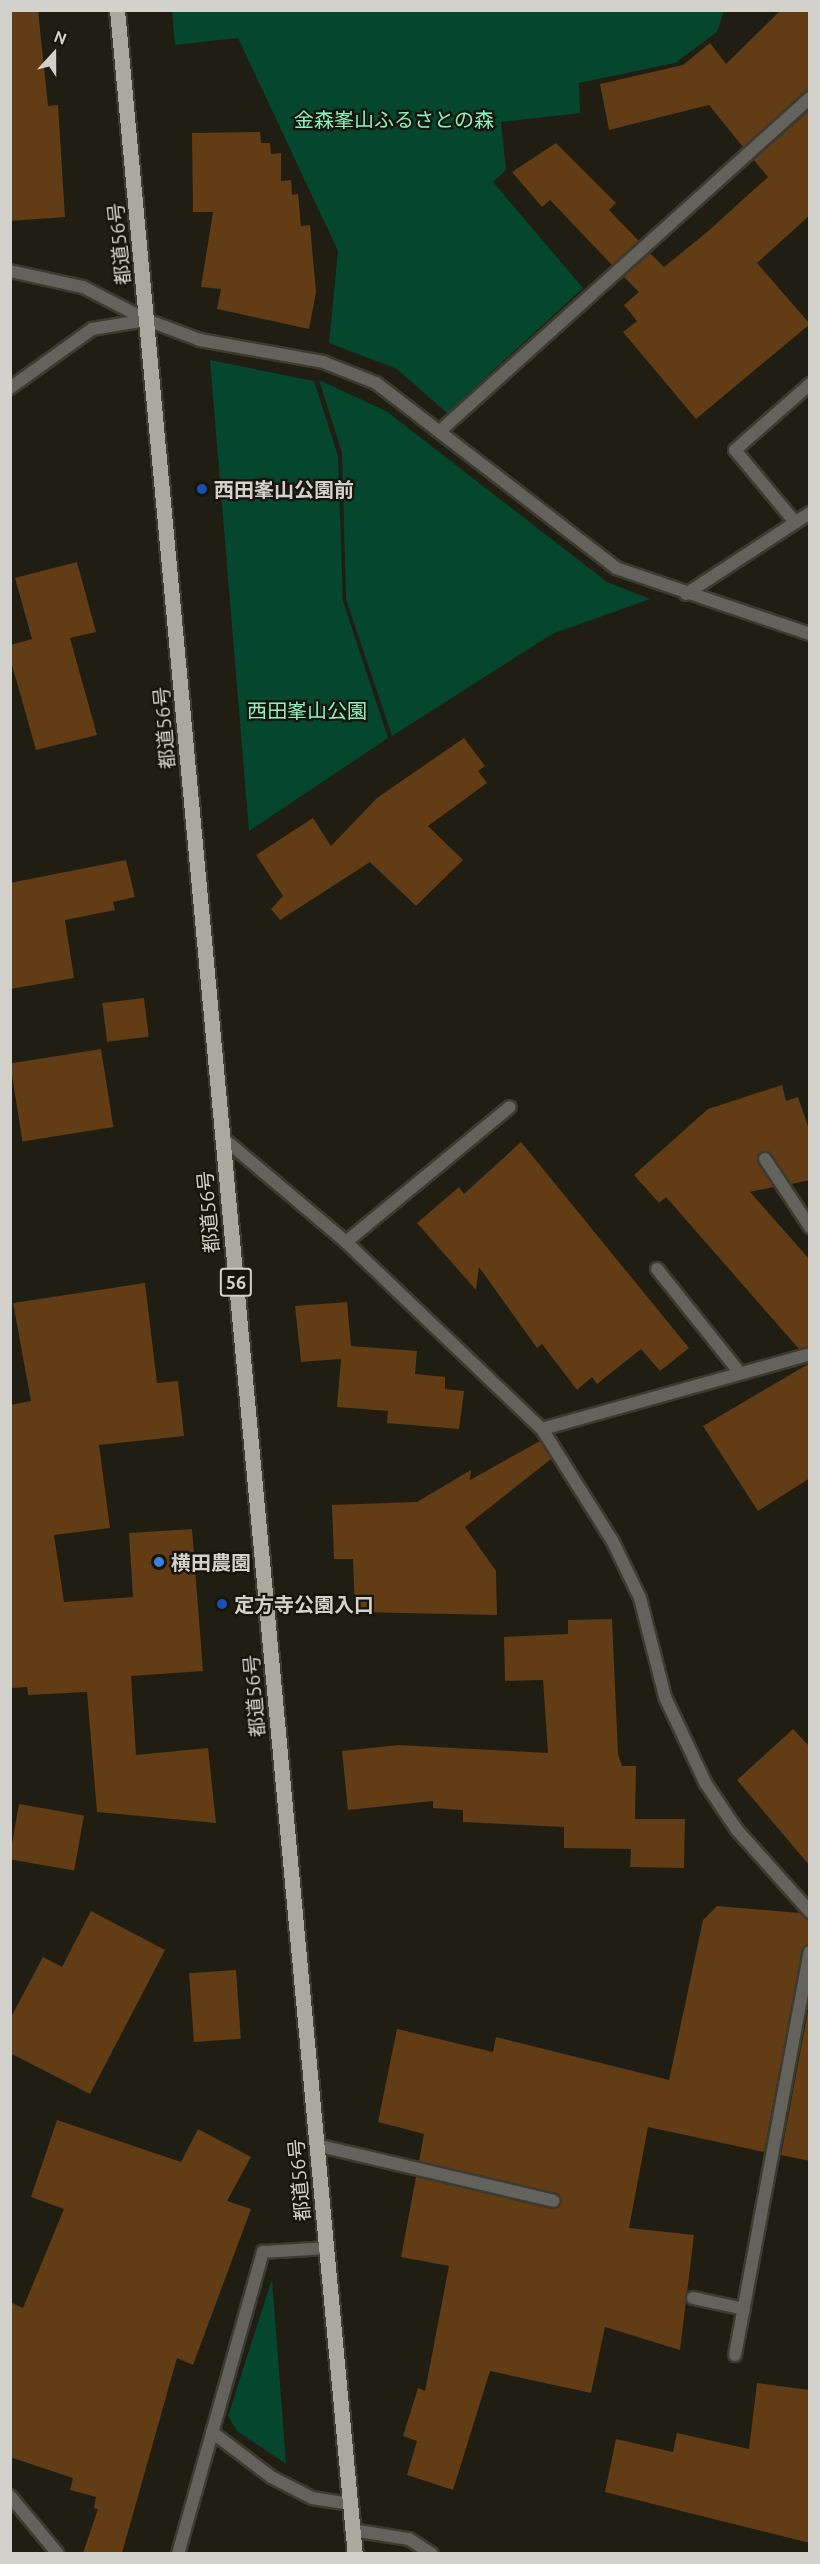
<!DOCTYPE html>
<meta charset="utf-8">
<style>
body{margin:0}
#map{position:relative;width:820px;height:2564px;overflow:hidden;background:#201d13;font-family:Ubuntu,"Noto Sans JP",sans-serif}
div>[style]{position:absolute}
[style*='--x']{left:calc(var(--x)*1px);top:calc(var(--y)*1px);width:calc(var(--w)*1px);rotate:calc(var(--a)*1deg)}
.green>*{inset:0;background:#04462e}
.building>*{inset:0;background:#613c14;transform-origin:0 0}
.roads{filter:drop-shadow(2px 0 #3d3a30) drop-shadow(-2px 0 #3d3a30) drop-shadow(0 2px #3d3a30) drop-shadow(0 -2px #3d3a30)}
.minor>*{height:12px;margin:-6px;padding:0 6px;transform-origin:6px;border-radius:6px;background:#63625d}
.tertiary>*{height:12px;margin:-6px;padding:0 6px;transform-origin:6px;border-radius:6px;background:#63625d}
.primary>*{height:15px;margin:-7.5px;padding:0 7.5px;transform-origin:7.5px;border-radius:7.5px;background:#aba89d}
.dots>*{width:16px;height:16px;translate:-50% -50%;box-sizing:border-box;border:3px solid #17140a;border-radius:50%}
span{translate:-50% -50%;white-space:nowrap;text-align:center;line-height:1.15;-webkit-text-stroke:4.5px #17140a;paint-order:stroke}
.shield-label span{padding:2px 4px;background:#17140a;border:2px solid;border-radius:4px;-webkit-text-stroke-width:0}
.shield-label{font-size:18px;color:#d3d1cb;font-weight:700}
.park-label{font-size:20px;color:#88f3c0}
.street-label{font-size:20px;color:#d3d1cb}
.poi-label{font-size:20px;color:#d3d1cb;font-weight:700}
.left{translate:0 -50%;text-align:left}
.frame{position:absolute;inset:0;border:12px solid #d3d1cb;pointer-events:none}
.north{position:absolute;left:24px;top:24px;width:60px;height:60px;-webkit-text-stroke:4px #17140a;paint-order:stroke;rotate:21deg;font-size:16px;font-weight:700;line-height:24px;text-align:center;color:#d3d1cb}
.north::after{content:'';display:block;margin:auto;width:21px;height:27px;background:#d3d1cb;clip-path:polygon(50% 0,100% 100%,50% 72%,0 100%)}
</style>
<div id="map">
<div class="green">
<div style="clip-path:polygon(172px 11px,172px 10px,724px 11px,717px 32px,675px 63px,579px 83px,580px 113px,501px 122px,506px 170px,493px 182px,583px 288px,447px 413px,397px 369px,329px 343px,338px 251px,238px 38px,175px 45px)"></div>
<div style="clip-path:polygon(210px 360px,314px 381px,338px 456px,343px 601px,388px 738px,249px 831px)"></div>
<div style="clip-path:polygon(319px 380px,386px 411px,607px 582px,650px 599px,552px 634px,392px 736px,346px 599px,342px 453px)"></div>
<div style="clip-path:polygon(272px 2279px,286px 2464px,237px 2431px,228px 2416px)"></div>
</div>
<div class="building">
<div style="clip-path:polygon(10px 10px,38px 10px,48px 106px,58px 105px,65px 217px,10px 221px)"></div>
<div style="clip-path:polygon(781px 10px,810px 10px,810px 90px,743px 147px,709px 105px,609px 130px,600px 84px,683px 65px,710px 43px,726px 64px)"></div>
<div style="clip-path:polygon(810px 110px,810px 215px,757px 263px,810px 324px,696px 419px,623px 332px,637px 321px,624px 305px,639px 292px,624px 277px,650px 253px,664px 267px,706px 233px,768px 177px,754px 160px)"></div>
<div style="clip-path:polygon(260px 132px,261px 143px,270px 143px,271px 154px,281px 153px,281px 181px,291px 180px,292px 195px,298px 194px,301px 226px,310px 225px,316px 292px,309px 329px,217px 309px,221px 289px,201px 287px,213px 212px,193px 212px,192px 133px)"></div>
<div style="clip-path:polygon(556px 143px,616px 203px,609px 210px,639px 241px,612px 265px,550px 200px,542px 207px,512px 172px)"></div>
<div style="clip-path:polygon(77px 562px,96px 632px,70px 638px,97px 735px,36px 750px,10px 658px,10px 645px,32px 639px,15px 578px)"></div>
<div style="clip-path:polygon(464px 738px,485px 766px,478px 771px,487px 783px,428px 826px,463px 860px,416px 906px,370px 862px,280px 920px,271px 909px,283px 896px,256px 855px,313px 818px,331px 846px,377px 798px)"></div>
<div style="clip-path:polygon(126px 860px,135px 897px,113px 902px,115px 910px,65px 920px,74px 978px,10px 989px,10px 883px)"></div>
<div style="left:144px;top:998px;width:39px;height:42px;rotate:83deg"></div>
<div style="left:101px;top:1049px;width:79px;height:92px;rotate:81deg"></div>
<div style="clip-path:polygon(782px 1085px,786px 1101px,798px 1097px,810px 1132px,810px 1180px,791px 1184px,764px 1151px,757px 1160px,774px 1187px,750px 1192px,810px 1260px,810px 1346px,799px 1349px,666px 1197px,659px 1203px,634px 1175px,708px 1109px)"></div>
<div style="clip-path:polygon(521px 1142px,689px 1348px,660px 1371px,641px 1349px,597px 1384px,592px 1377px,577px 1390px,542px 1344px,537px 1348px,479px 1267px,476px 1290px,417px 1223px,459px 1187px,464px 1194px)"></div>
<div style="clip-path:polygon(145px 1283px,157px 1383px,178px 1381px,184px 1436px,99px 1445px,110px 1528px,54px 1535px,64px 1602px,133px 1597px,129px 1533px,192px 1529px,203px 1671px,131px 1676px,136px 1755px,208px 1748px,216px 1823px,97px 1812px,87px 1692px,28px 1695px,27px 1687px,12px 1688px,10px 1405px,31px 1401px,13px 1303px)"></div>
<div style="clip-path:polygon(347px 1302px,351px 1346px,417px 1351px,415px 1374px,445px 1377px,445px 1389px,464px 1391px,459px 1429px,387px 1423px,388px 1411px,337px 1407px,341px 1359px,301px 1362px,295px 1306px)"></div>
<div style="clip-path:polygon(810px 1363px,810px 1478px,758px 1511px,703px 1426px)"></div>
<div style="clip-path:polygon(540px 1441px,551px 1459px,465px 1527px,496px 1571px,497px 1615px,355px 1612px,353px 1559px,334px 1559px,332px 1505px,417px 1502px,471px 1470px,470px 1480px)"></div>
<div style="clip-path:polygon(612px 1619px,618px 1754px,622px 1766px,636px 1766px,635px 1819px,685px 1819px,684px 1868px,630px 1867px,631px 1849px,564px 1848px,564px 1827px,463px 1822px,463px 1810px,433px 1808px,433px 1801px,348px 1810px,342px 1751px,399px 1745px,548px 1753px,543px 1680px,505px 1681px,504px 1637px,568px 1634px,568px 1620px)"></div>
<div style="clip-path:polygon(793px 1729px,810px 1747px,810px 1866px,737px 1780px)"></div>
<div style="left:19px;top:1804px;width:66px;height:56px;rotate:10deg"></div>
<div style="clip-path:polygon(717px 1906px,800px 1913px,810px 1920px,810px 1944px,802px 1950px,764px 2152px,648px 2127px,629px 2228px,694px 2235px,680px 2350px,605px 2327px,591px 2393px,490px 2371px,453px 2490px,407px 2475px,417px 2441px,403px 2436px,418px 2388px,425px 2391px,449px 2266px,401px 2257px,416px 2177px,552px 2209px,562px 2202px,556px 2193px,419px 2161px,424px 2134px,378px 2122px,397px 2029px,493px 2052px,496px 2037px,669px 2080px,703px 1920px)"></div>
<div style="clip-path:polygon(91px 1911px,165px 1950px,90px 2094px,10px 2053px,10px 2019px,43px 1957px,62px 1967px)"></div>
<div style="left:236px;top:1970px;width:69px;height:47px;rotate:86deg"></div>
<div style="clip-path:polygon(810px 2000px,810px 2161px,781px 2155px)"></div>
<div style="clip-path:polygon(57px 2120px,181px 2162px,198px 2129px,251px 2157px,227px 2201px,251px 2209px,193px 2365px,177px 2358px,122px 2553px,83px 2553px,98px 2509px,94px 2508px,96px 2497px,70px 2490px,73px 2478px,10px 2457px,10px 2302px,23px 2308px,64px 2209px,31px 2197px)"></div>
<div style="clip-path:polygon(757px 2383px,810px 2390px,810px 2543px,605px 2492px,616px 2439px,673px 2452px,677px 2433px,749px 2449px)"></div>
</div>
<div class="roads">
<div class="minor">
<div style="--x:10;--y:388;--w:101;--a:-35.7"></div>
<div style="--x:92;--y:329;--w:56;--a:-9.3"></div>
<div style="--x:147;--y:320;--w:57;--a:20.7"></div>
<div style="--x:200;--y:340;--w:125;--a:10.1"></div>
<div style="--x:323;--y:362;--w:57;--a:21.6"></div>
<div style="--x:376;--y:383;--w:303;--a:37.6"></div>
<div style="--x:616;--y:568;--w:205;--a:18.8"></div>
<div style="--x:440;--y:431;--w:498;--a:-42"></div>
<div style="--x:794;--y:521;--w:92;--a:-129.7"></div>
<div style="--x:735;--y:450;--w:100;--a:-41.3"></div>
<div style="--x:686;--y:594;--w:148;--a:-33.2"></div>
<div style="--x:765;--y:1159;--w:82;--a:56.5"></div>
<div style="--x:346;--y:1242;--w:212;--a:-39.5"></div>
<div style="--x:657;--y:1269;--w:133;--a:51.4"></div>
<div style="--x:542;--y:1429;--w:278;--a:-15.6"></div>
<div style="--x:316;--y:2145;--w:244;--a:13.2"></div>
<div style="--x:693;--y:2298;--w:52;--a:12.2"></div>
<div style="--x:735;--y:2355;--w:410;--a:-79.5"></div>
<div style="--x:212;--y:2432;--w:74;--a:37.3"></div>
<div style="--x:271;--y:2477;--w:46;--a:27.1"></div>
<div style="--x:312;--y:2498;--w:38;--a:9"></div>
<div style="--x:10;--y:2496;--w:75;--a:50.4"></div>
<div style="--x:352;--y:2530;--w:58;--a:9"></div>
<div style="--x:409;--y:2539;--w:27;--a:33"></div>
<div style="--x:178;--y:2554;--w:314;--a:-74.3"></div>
<div style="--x:263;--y:2252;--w:63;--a:-3.6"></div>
</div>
<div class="tertiary">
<div style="--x:10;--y:271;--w:75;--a:12.4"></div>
<div style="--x:83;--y:287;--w:72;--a:27.3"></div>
<div style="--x:223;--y:1138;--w:161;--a:40.2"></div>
<div style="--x:346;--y:1242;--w:271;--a:43.7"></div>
<div style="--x:542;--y:1429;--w:131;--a:57.8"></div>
<div style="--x:612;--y:1540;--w:64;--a:64.2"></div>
<div style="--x:640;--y:1598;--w:102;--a:75.8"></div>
<div style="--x:665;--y:1697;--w:96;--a:64.8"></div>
<div style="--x:706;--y:1784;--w:55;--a:56"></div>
<div style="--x:737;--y:1830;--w:110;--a:48.3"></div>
</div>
<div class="primary">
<div style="--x:117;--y:10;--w:2555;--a:84.66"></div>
</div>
</div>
<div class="dots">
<div style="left:202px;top:489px;background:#1a4fb4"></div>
<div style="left:159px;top:1562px;background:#3f7fe0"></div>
<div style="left:222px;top:1604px;background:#1a4fb4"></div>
</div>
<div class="shield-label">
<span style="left:236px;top:1282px">56</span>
</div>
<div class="park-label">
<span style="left:394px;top:119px">金森峯山ふるさとの森</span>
<span style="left:307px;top:710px">西田峯山公園</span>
</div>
<div class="street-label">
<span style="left:119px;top:244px;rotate:-96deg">都道56号</span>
<span style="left:164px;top:728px;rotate:-95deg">都道56号</span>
<span style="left:208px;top:1212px;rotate:-95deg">都道56号</span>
<span style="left:254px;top:1696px;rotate:-95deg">都道56号</span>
<span style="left:299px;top:2180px;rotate:-95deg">都道56号</span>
</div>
<div class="poi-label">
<span class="left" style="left:214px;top:489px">西田峯山公園前</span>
<span class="left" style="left:171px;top:1562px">横田農園</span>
<span class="left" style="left:234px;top:1604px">定方寺公園入口</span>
</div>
<div class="frame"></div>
<div class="north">N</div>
</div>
